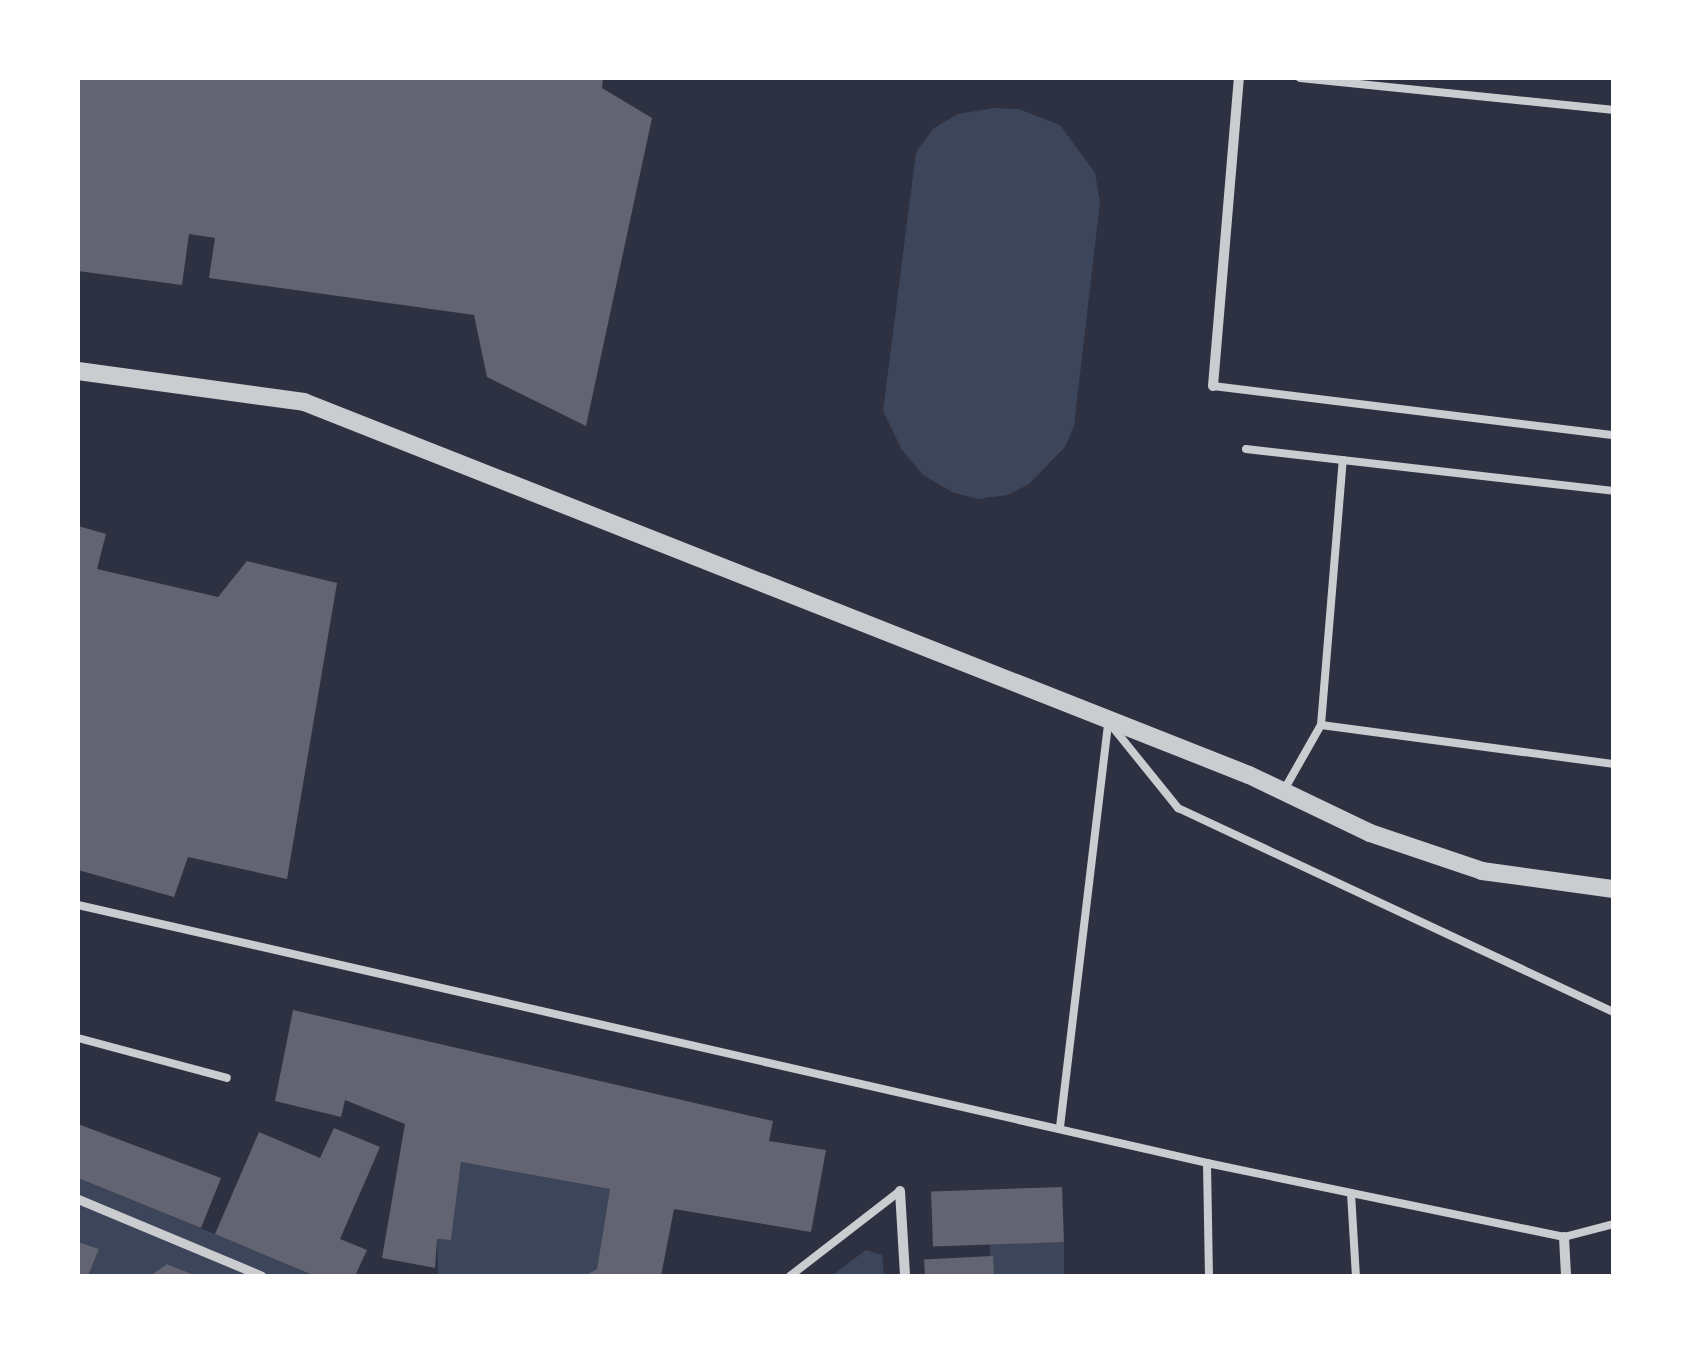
<!DOCTYPE html>
<style>
body{margin:0}
#map{position:relative;width:1691px;height:1354px;overflow:hidden;background:#2d3142;font-family:"Public Sans",sans-serif}
div>[style]{position:absolute}
[style*='--x']{left:calc(var(--x)*1px);top:calc(var(--y)*1px);width:calc(var(--w)*1px);rotate:calc(var(--a)*1deg)}
.green>*{inset:0;background:#3c4559;transform-origin:0 0}
.building>*{inset:0;background:#626471;transform-origin:0 0}
.service>*{height:8px;margin:-4px;padding:0 4px;transform-origin:4px;border-radius:4px;background:#caccd0}
.pedestrian>*{height:9px;margin:-4.5px;padding:0 4.5px;transform-origin:4.5px;border-radius:4.5px;background:#caccd0}
.minor>*{height:10px;margin:-5px;padding:0 5px;transform-origin:5px;border-radius:5px;background:#caccd0}
.tertiary>*{height:18px;margin:-9px;padding:0 9px;transform-origin:9px;border-radius:9px;background:#caccd0}
span{translate:-50% -50%;white-space:nowrap;text-align:center;line-height:1.15;-webkit-text-stroke:8px #fff;paint-order:stroke}
.frame{position:absolute;inset:0;border:80px solid #fff;pointer-events:none}
</style>
<div id="map">
<div class="green">
<div style="clip-path:polygon(994px 108px,1019px 109px,1060px 125px,1095px 173px,1100px 202px,1074px 426px,1065px 447px,1029px 484px,1008px 495px,977px 499px,952px 492px,923px 475px,902px 450px,883px 411px,916px 152px,934px 128px,958px 114px)"></div>
<div style="clip-path:polygon(461px 1162px,610px 1189px,597px 1269px,584px 1276px,438px 1276px,437px 1239px,451px 1240px)"></div>
<div style="clip-path:polygon(78px 1178px,215px 1234px,315px 1276px,197px 1276px,168px 1264px,150px 1276px,88px 1276px,99px 1249px,78px 1242px)"></div>
<div style="left:1064px;top:1242px;width:34px;height:74px;rotate:90deg"></div>
<div style="clip-path:polygon(866px 1250px,882px 1255px,884px 1276px,831px 1276px)"></div>
</div>
<div class="building">
<div style="clip-path:polygon(78px 78px,603px 78px,602px 88px,652px 118px,586px 426px,487px 377px,474px 315px,209px 278px,215px 238px,189px 234px,182px 285px,78px 271px)"></div>
<div style="clip-path:polygon(78px 526px,106px 534px,97px 569px,218px 597px,247px 561px,337px 583px,287px 879px,188px 857px,174px 897px,78px 870px)"></div>
<div style="clip-path:polygon(293px 1010px,773px 1121px,769px 1141px,826px 1150px,811px 1232px,674px 1209px,661px 1276px,584px 1276px,597px 1269px,610px 1189px,461px 1162px,451px 1240px,437px 1239px,435px 1268px,382px 1258px,405px 1124px,345px 1100px,341px 1117px,275px 1101px)"></div>
<div style="clip-path:polygon(78px 1124px,221px 1178px,201px 1228px,78px 1178px)"></div>
<div style="clip-path:polygon(334px 1128px,380px 1147px,340px 1239px,367px 1250px,355px 1276px,315px 1276px,215px 1234px,259px 1132px,320px 1158px)"></div>
<div style="left:1062px;top:1187px;width:55px;height:131px;rotate:88deg"></div>
<div style="clip-path:polygon(78px 1242px,99px 1249px,88px 1276px,78px 1276px)"></div>
<div style="left:993px;top:1256px;width:20px;height:69px;rotate:87deg"></div>
<div style="clip-path:polygon(167px 1264px,197px 1276px,150px 1276px)"></div>
</div>
<div class="service">
<div style="--x:1300;--y:78;--w:316;--a:5.8"></div>
<div style="--x:1213;--y:386;--w:404;--a:7"></div>
<div style="--x:1246;--y:449;--w:370;--a:6.5"></div>
<div style="--x:1111;--y:725;--w:107;--a:51.1"></div>
<div style="--x:1178;--y:808;--w:481;--a:25.1"></div>
<div style="--x:1321;--y:725;--w:296;--a:7.6"></div>
<div style="--x:1284;--y:790;--w:75;--a:-60.4"></div>
<div style="--x:1321;--y:725;--w:266;--a:-85.3"></div>
<div style="--x:78;--y:905;--w:1158;--a:12.87"></div>
<div style="--x:1207;--y:1163;--w:365;--a:11.7"></div>
<div style="--x:1564;--y:1237;--w:52;--a:-14.6"></div>
<div style="--x:78;--y:1038;--w:154;--a:15"></div>
<div style="--x:1060;--y:1127;--w:408;--a:-83.2"></div>
<div style="--x:1207;--y:1163;--w:113;--a:89"></div>
<div style="--x:1351;--y:1193;--w:83;--a:86.6"></div>
<div style="--x:790;--y:1276;--w:139;--a:-37.7"></div>
</div>
<div class="pedestrian">
<div style="--x:78;--y:1199;--w:199;--a:22.7"></div>
</div>
<div class="minor">
<div style="--x:1213;--y:386;--w:309;--a:-85.2"></div>
<div style="--x:900;--y:1191;--w:85;--a:86.6"></div>
<div style="--x:1564;--y:1237;--w:39;--a:87"></div>
</div>
<div class="tertiary">
<div style="--x:78;--y:371;--w:228;--a:7.8"></div>
<div style="--x:304;--y:402;--w:1016;--a:21.54"></div>
<div style="--x:1249;--y:775;--w:134;--a:25.6"></div>
<div style="--x:1370;--y:833;--w:118;--a:18.7"></div>
<div style="--x:1482;--y:871;--w:133;--a:7.8"></div>
</div>
<div class="frame"></div>
</div>
